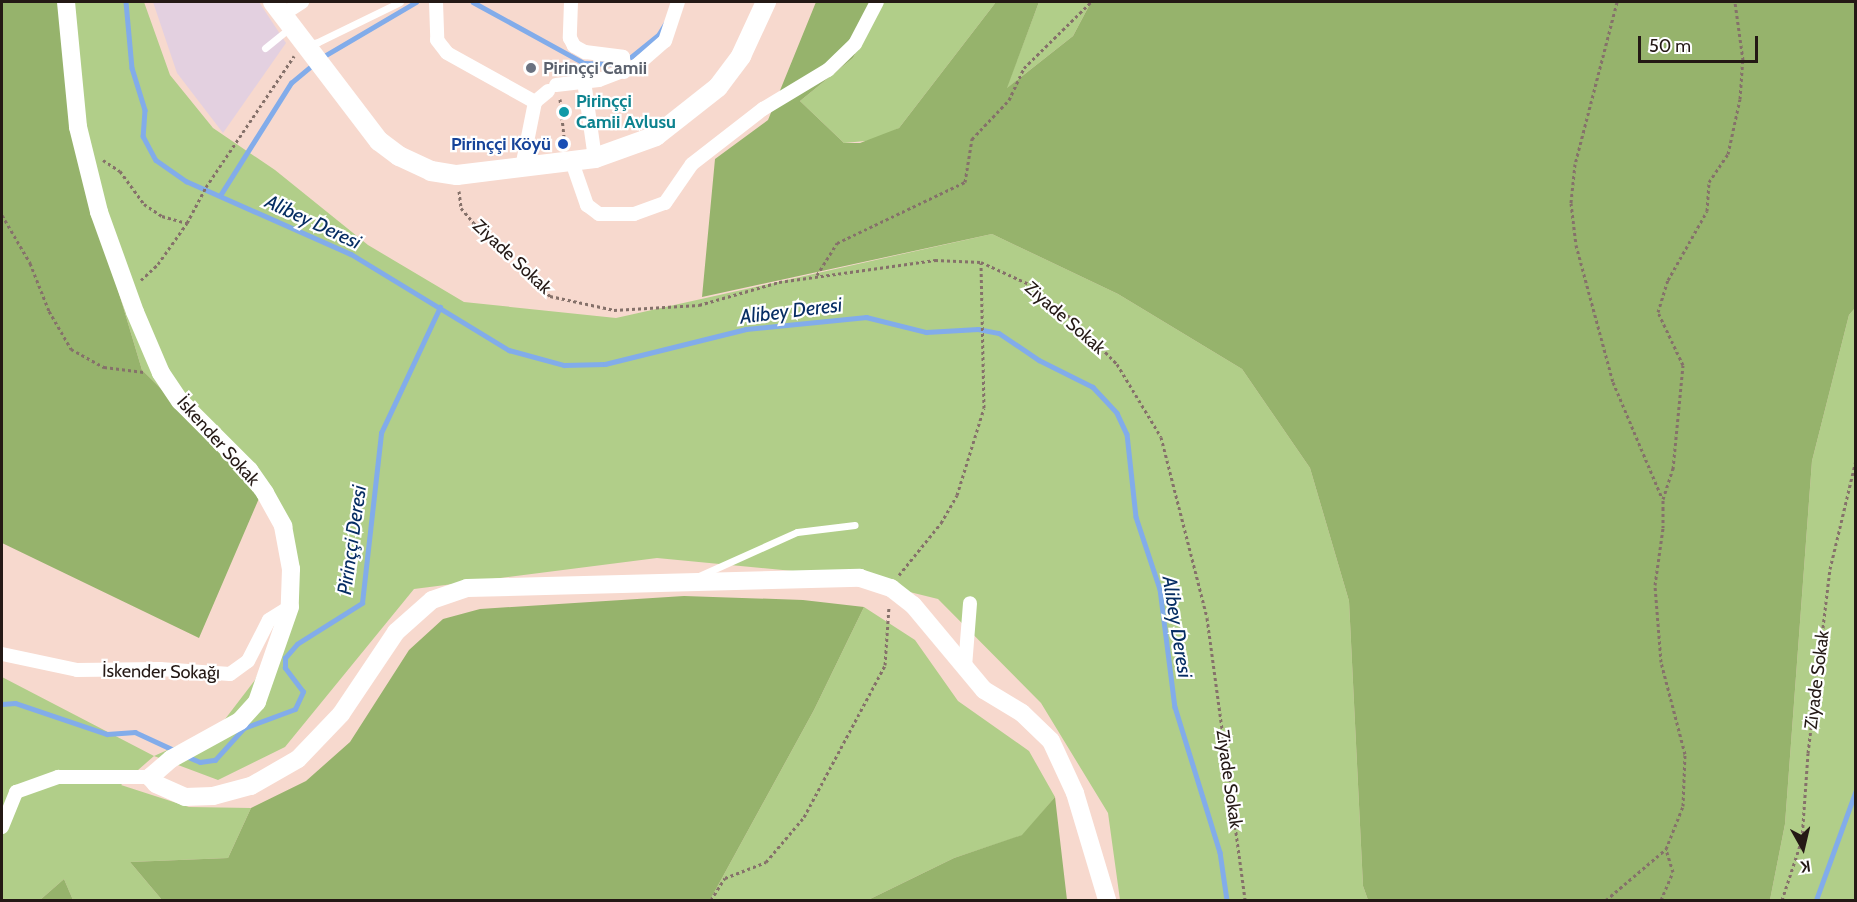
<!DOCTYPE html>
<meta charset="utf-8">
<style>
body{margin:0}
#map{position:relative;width:1857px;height:902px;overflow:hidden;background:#f7d9ce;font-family:Cabin,sans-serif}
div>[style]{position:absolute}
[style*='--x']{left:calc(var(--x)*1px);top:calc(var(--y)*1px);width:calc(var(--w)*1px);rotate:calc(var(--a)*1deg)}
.education>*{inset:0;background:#e3d0e0}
.green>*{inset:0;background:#b1ce89}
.forest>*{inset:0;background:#96b36c}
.stream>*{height:4.5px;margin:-2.25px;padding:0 2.25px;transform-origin:2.25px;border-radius:2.25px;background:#82acea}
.path>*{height:3px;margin-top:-1.5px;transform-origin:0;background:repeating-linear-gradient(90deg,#85716a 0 3px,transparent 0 6px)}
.service>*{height:7px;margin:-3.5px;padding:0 3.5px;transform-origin:3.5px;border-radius:3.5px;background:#fff}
.minor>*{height:14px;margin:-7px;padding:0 7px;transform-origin:7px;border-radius:7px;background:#fff}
.tertiary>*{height:18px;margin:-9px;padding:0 9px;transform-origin:9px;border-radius:9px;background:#fff}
.secondary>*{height:20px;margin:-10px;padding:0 10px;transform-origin:10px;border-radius:10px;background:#fff}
.dots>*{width:16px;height:16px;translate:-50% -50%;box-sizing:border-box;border:3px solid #fff;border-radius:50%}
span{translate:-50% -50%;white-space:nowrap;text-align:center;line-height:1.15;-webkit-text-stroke:4.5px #fff;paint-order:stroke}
.worship-label{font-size:18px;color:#5b616d;font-weight:700}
.left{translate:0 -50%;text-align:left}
.culture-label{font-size:18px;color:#0d838f;font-weight:700}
.transit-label{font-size:18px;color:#164399;font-weight:700}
.right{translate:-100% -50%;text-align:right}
.street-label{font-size:18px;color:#241915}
.water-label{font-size:20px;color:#062d63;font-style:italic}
.frame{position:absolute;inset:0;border:3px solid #241915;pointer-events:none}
.north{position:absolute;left:1773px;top:818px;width:60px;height:60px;-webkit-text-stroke:4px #fff;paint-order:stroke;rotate:172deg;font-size:16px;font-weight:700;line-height:24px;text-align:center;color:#241915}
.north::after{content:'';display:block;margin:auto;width:21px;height:27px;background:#241915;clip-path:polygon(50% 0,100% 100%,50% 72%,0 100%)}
.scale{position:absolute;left:1638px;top:36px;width:120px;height:27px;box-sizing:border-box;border:3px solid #241915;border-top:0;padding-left:8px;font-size:18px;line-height:21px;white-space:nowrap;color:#241915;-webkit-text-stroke:4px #fff;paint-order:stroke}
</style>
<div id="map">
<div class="education">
<div style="clip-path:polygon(153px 2px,259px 2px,286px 43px,223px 133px,177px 73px)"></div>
</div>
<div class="green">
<div style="clip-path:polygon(68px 2px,144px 2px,170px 75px,213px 128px,275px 170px,368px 245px,464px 302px,616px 318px,992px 234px,1118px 294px,1242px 369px,1310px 468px,1349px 601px,1363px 886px,1368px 900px,1120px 900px,1108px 813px,1041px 703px,938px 599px,845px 576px,657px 558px,414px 589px,285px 747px,218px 780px,154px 756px,121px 785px,189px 807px,251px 808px,228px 858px,130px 862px,162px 900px,73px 900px,64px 879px,40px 900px,2px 900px,2px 677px,154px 756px,219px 727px,255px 680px,286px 611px,284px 542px,263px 489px,142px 370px,86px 183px)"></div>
<div style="clip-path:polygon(883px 2px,996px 2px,899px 128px,876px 140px,844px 143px,800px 101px,853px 58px)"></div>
<div style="clip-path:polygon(1039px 2px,1091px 2px,1073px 36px,1006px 89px)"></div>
<div style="clip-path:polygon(1855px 308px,1855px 900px,1770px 900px,1785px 824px,1812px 461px,1849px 315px)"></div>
<div style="clip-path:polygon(864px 607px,915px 640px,958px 701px,1029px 751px,1055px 797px,1023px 835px,954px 858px,868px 900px,710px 900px,814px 710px)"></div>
</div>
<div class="forest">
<div style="clip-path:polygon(2px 2px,68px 2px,86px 183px,142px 370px,263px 489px,199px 638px,2px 543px)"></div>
<div style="clip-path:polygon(816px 2px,883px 2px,853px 58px,800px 101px,844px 143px,860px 143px,899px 128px,996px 2px,1039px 2px,1007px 88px,1073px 36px,1091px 2px,1855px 2px,1855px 308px,1849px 315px,1812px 461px,1785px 824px,1770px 900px,1368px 900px,1363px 886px,1349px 601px,1310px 468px,1242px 369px,1118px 294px,992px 234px,702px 297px,715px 159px,768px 120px)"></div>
<div style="clip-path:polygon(684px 596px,803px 600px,864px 607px,814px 710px,710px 900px,162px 900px,130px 862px,228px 858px,251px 808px,306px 781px,350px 742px,409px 650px,443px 619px,480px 609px)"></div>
<div style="clip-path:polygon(1055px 797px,1067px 900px,868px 900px,954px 858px,1022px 835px)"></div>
<div style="clip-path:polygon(64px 879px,73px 900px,40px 900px)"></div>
</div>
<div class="stream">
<div style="--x:126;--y:2;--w:66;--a:84.8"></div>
<div style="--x:132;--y:68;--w:44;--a:72.8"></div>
<div style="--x:145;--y:110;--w:26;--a:94"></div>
<div style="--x:143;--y:136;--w:27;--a:62"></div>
<div style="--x:156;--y:160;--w:37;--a:35"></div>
<div style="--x:186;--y:181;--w:180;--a:23.9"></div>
<div style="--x:351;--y:254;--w:185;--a:31.3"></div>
<div style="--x:509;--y:350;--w:57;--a:15.3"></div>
<div style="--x:564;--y:365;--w:41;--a:-1.4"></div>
<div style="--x:605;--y:364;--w:145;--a:-13.9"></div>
<div style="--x:746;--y:329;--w:121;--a:-5.7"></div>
<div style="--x:866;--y:317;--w:62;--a:14"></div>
<div style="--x:926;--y:332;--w:52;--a:-3.3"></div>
<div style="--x:978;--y:329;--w:21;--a:11"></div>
<div style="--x:999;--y:333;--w:48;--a:34"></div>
<div style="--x:1039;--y:360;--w:60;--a:26.6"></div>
<div style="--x:1093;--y:387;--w:35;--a:47"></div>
<div style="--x:1117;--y:413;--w:23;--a:65"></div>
<div style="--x:1127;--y:434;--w:83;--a:83.8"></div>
<div style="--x:1136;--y:517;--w:76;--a:71.6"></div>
<div style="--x:1160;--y:589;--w:119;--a:82.8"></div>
<div style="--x:1175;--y:707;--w:152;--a:72.8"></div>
<div style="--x:1220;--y:852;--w:49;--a:81.7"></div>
<div style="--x:473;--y:2;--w:127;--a:28.8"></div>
<div style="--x:584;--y:63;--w:29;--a:2"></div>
<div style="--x:631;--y:57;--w:36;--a:-39"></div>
<div style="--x:659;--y:34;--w:12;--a:-59"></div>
<div style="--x:321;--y:58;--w:110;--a:-30.5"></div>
<div style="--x:221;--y:194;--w:131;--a:-57.8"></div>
<div style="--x:291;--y:83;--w:30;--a:-40"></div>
<div style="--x:2;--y:704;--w:13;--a:-4"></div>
<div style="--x:15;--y:703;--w:97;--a:18.6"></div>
<div style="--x:107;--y:734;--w:28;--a:-4"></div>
<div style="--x:135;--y:732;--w:45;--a:24.9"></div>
<div style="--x:186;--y:756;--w:15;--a:23"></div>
<div style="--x:200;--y:762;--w:15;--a:-8"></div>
<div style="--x:215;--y:760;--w:43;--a:-47.8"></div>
<div style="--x:244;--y:728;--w:54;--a:-20.4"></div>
<div style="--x:295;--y:709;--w:19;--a:-65"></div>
<div style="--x:303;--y:692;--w:30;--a:-127"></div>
<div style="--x:285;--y:668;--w:10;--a:-90"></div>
<div style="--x:285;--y:658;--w:18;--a:-49"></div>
<div style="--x:297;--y:644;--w:77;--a:-32.2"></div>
<div style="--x:362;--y:603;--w:171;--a:-83.6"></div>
<div style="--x:381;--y:433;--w:139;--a:-64.9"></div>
<div style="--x:1816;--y:900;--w:117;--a:-70"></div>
</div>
<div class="path">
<div style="--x:1617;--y:2;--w:167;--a:104.5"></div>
<div style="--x:1575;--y:164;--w:39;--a:96"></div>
<div style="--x:1571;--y:203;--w:42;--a:83.2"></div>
<div style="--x:1576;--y:245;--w:142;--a:74.9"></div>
<div style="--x:1613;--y:382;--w:126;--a:67.1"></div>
<div style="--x:560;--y:99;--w:47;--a:83.9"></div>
<div style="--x:103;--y:160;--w:20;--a:33"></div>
<div style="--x:120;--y:171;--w:41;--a:54"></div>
<div style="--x:144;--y:204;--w:22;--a:34"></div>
<div style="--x:162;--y:216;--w:26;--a:16"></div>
<div style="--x:459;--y:191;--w:17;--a:83"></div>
<div style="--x:461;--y:208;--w:45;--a:49.5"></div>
<div style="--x:490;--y:242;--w:81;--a:42"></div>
<div style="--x:550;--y:296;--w:66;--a:12.3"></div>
<div style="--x:614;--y:310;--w:85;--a:-3.4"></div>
<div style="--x:699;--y:305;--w:83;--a:-16"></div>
<div style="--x:779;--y:282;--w:158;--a:-8"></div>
<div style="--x:935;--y:260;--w:46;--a:2.5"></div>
<div style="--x:981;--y:262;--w:55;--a:24.7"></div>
<div style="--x:1031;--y:285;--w:58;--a:39.4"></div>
<div style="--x:1076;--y:322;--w:59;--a:45.7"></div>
<div style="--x:1117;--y:364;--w:85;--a:58.9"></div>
<div style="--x:1161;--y:437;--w:187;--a:75.7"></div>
<div style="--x:1207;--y:618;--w:285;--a:82.3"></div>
<div style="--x:2;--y:215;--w:56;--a:59.7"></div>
<div style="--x:30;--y:263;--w:52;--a:68.4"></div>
<div style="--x:49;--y:311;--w:44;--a:59.9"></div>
<div style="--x:71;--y:349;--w:38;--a:29"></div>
<div style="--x:104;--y:367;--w:40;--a:7.1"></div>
<div style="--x:817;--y:275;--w:38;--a:-58"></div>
<div style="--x:837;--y:243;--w:142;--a:-25.5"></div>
<div style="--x:965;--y:182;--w:44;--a:-80.8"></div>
<div style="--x:972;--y:139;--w:54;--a:-46.5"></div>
<div style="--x:1009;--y:100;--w:35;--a:-65"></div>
<div style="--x:1024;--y:68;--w:94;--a:-44.6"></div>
<div style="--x:141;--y:280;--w:23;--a:-43"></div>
<div style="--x:158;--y:264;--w:50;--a:-54.7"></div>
<div style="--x:187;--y:223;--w:41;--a:-62.2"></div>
<div style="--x:206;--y:187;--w:158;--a:-56.1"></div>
<div style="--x:899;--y:575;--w:67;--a:-51.1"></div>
<div style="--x:941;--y:523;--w:32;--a:-60"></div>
<div style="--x:957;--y:495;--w:91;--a:-72.8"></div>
<div style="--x:984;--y:408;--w:145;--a:-91.2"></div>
<div style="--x:711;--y:900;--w:26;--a:-58"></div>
<div style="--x:725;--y:878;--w:44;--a:-21.3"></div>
<div style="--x:766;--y:862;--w:59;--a:-49.8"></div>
<div style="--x:804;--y:817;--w:172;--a:-61.9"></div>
<div style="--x:885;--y:665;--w:59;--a:-86.1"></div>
<div style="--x:1606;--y:900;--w:79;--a:-40.4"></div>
<div style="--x:1666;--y:849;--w:46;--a:-68.4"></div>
<div style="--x:1683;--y:806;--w:52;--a:-87.8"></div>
<div style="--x:1685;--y:754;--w:95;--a:-104.6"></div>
<div style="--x:1661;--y:662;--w:77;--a:-94.5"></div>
<div style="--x:1655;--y:585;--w:58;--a:-82"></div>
<div style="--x:1663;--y:528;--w:29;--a:-90"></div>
<div style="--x:1663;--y:499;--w:32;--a:-72"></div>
<div style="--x:1673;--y:469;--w:104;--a:-84.5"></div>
<div style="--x:1683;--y:365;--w:59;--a:-115.3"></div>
<div style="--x:1658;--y:312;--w:34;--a:-73"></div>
<div style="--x:1668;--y:280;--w:79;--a:-60.5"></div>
<div style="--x:1707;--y:211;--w:29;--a:-86"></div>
<div style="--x:1709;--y:182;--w:34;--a:-56"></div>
<div style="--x:1728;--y:154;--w:56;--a:-77.7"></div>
<div style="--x:1740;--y:99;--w:39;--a:-86"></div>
<div style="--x:1743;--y:60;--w:59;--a:-97.9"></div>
<div style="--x:1661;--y:900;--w:30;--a:-67"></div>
<div style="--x:1673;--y:872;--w:24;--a:-107"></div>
<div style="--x:1782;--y:900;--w:64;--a:-71.8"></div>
<div style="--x:1802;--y:839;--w:86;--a:-86"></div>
<div style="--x:1808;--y:753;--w:185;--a:-83.2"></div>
<div style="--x:1830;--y:569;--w:112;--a:-76.6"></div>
</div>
<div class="service">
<div style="--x:308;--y:44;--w:10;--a:-11"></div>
<div style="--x:318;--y:42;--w:91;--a:-26"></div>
<div style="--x:265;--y:48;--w:32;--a:-39"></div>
<div style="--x:699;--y:576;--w:107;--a:-24.2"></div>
<div style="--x:797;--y:532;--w:58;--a:-6.9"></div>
</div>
<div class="minor">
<div style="--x:436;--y:2;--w:38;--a:88"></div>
<div style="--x:437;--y:40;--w:16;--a:52"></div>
<div style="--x:447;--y:53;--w:101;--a:29.1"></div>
<div style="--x:571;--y:2;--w:36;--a:92"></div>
<div style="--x:570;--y:38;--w:9;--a:63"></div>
<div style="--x:574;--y:46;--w:13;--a:29"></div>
<div style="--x:585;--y:52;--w:38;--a:7"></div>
<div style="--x:623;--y:57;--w:15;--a:86"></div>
<div style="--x:282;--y:15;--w:24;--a:-33"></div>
<div style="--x:584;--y:81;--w:78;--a:81.9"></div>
<div style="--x:556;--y:85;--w:43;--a:-6.6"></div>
<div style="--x:599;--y:80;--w:40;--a:-21"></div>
<div style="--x:636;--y:66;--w:38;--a:-41"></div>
<div style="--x:665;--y:41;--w:41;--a:-71.6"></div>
<div style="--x:535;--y:102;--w:17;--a:-40"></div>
<div style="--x:572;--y:162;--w:46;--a:70.8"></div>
<div style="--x:587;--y:205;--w:15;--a:37"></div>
<div style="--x:599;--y:214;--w:35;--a:0"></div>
<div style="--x:634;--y:214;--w:33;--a:-20"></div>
<div style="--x:665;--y:203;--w:47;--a:-55.3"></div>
<div style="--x:692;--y:164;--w:90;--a:-37.8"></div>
<div style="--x:763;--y:109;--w:76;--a:-31"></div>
<div style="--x:828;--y:70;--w:37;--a:-44"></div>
<div style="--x:855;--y:44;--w:47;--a:-62.4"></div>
<div style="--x:522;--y:167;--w:66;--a:-78.7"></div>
<div style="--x:2;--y:654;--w:77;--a:12"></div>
<div style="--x:77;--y:670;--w:83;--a:-0.7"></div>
<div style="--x:160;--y:669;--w:70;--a:4.1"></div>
<div style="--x:230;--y:674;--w:22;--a:-36"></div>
<div style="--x:248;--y:661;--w:46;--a:-62.9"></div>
<div style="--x:269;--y:620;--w:25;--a:-32"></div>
<div style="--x:965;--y:667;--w:64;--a:-85.5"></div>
<div style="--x:2;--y:827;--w:38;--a:-68"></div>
<div style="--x:16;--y:792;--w:45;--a:-19.7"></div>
<div style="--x:58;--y:777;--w:92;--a:0"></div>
</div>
<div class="tertiary">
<div style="--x:66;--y:2;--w:126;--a:84.5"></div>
<div style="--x:78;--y:127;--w:88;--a:76.1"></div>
<div style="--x:99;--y:212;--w:106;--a:70.2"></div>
<div style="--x:135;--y:312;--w:66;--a:66.9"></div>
<div style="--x:161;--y:373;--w:34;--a:56"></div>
<div style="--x:180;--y:401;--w:98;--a:45"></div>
<div style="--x:249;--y:470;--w:28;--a:55"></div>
<div style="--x:265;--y:493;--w:38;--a:61"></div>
<div style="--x:283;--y:526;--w:44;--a:79.5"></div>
<div style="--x:291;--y:569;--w:38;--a:92"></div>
<div style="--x:290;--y:607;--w:101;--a:109.2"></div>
<div style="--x:257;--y:702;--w:25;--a:132"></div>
<div style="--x:240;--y:721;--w:79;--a:151.2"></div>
<div style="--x:171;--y:759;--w:28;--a:139"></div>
<div style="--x:150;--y:777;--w:9;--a:49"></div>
<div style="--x:156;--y:784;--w:32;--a:24"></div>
<div style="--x:185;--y:797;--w:28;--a:-2"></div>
<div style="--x:213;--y:796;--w:39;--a:-15"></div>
<div style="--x:251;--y:786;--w:54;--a:-29.9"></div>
<div style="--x:298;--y:759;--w:62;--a:-46.3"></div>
<div style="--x:341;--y:714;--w:99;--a:-56.1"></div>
<div style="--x:396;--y:632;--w:48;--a:-41.6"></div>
<div style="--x:432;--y:600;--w:37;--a:-19"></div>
<div style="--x:467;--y:588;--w:393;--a:-1.5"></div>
<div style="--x:860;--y:578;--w:33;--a:18"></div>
<div style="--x:891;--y:588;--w:28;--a:38"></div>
<div style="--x:913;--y:605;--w:111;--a:50.1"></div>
<div style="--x:984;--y:690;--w:44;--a:31.2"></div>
<div style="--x:1022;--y:713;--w:40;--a:44"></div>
<div style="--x:1051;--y:741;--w:57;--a:65.2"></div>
<div style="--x:1075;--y:793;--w:112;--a:73.3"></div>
</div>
<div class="secondary">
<div style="--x:273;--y:2;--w:175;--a:52.7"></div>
<div style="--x:379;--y:141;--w:25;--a:37"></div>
<div style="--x:399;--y:156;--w:35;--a:25"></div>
<div style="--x:431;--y:171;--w:26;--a:9"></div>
<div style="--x:457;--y:175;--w:139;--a:-7"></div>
<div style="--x:595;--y:158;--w:65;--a:-19.8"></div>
<div style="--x:656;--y:136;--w:79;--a:-38.3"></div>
<div style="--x:718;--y:87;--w:39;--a:-53"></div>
<div style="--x:741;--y:56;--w:60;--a:-65.2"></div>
</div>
<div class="dots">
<div style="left:531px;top:68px;background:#6b7280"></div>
<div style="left:564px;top:112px;background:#0f9aa8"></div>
<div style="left:563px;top:144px;background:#1a4fb4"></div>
</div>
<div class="worship-label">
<span class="left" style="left:543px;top:68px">Pirinççi Camii</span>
</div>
<div class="culture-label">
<span class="left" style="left:576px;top:112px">Pirinççi<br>Camii Avlusu</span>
</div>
<div class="transit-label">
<span class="right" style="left:551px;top:144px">Pirinççi Köyü</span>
</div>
<div class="street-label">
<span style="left:512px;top:257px;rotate:43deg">Ziyade Sokak</span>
<span style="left:1065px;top:318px;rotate:41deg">Ziyade Sokak</span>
<span style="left:218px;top:441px;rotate:48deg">İskender Sokak</span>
<span style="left:161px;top:672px;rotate:1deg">İskender Sokağı</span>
<span style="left:1817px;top:680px;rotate:-83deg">Ziyade Sokak</span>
<span style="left:1229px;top:779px;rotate:82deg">Ziyade Sokak</span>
</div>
<div class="water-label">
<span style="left:313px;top:222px;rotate:25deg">Alibey Deresi</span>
<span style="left:791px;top:311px;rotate:-7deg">Alibey Deresi</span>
<span style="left:352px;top:540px;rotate:-82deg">Pirinççi Deresi</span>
<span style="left:1177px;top:627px;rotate:81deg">Alibey Deresi</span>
</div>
<div class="frame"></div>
<div class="north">K</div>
<div class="scale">50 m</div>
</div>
